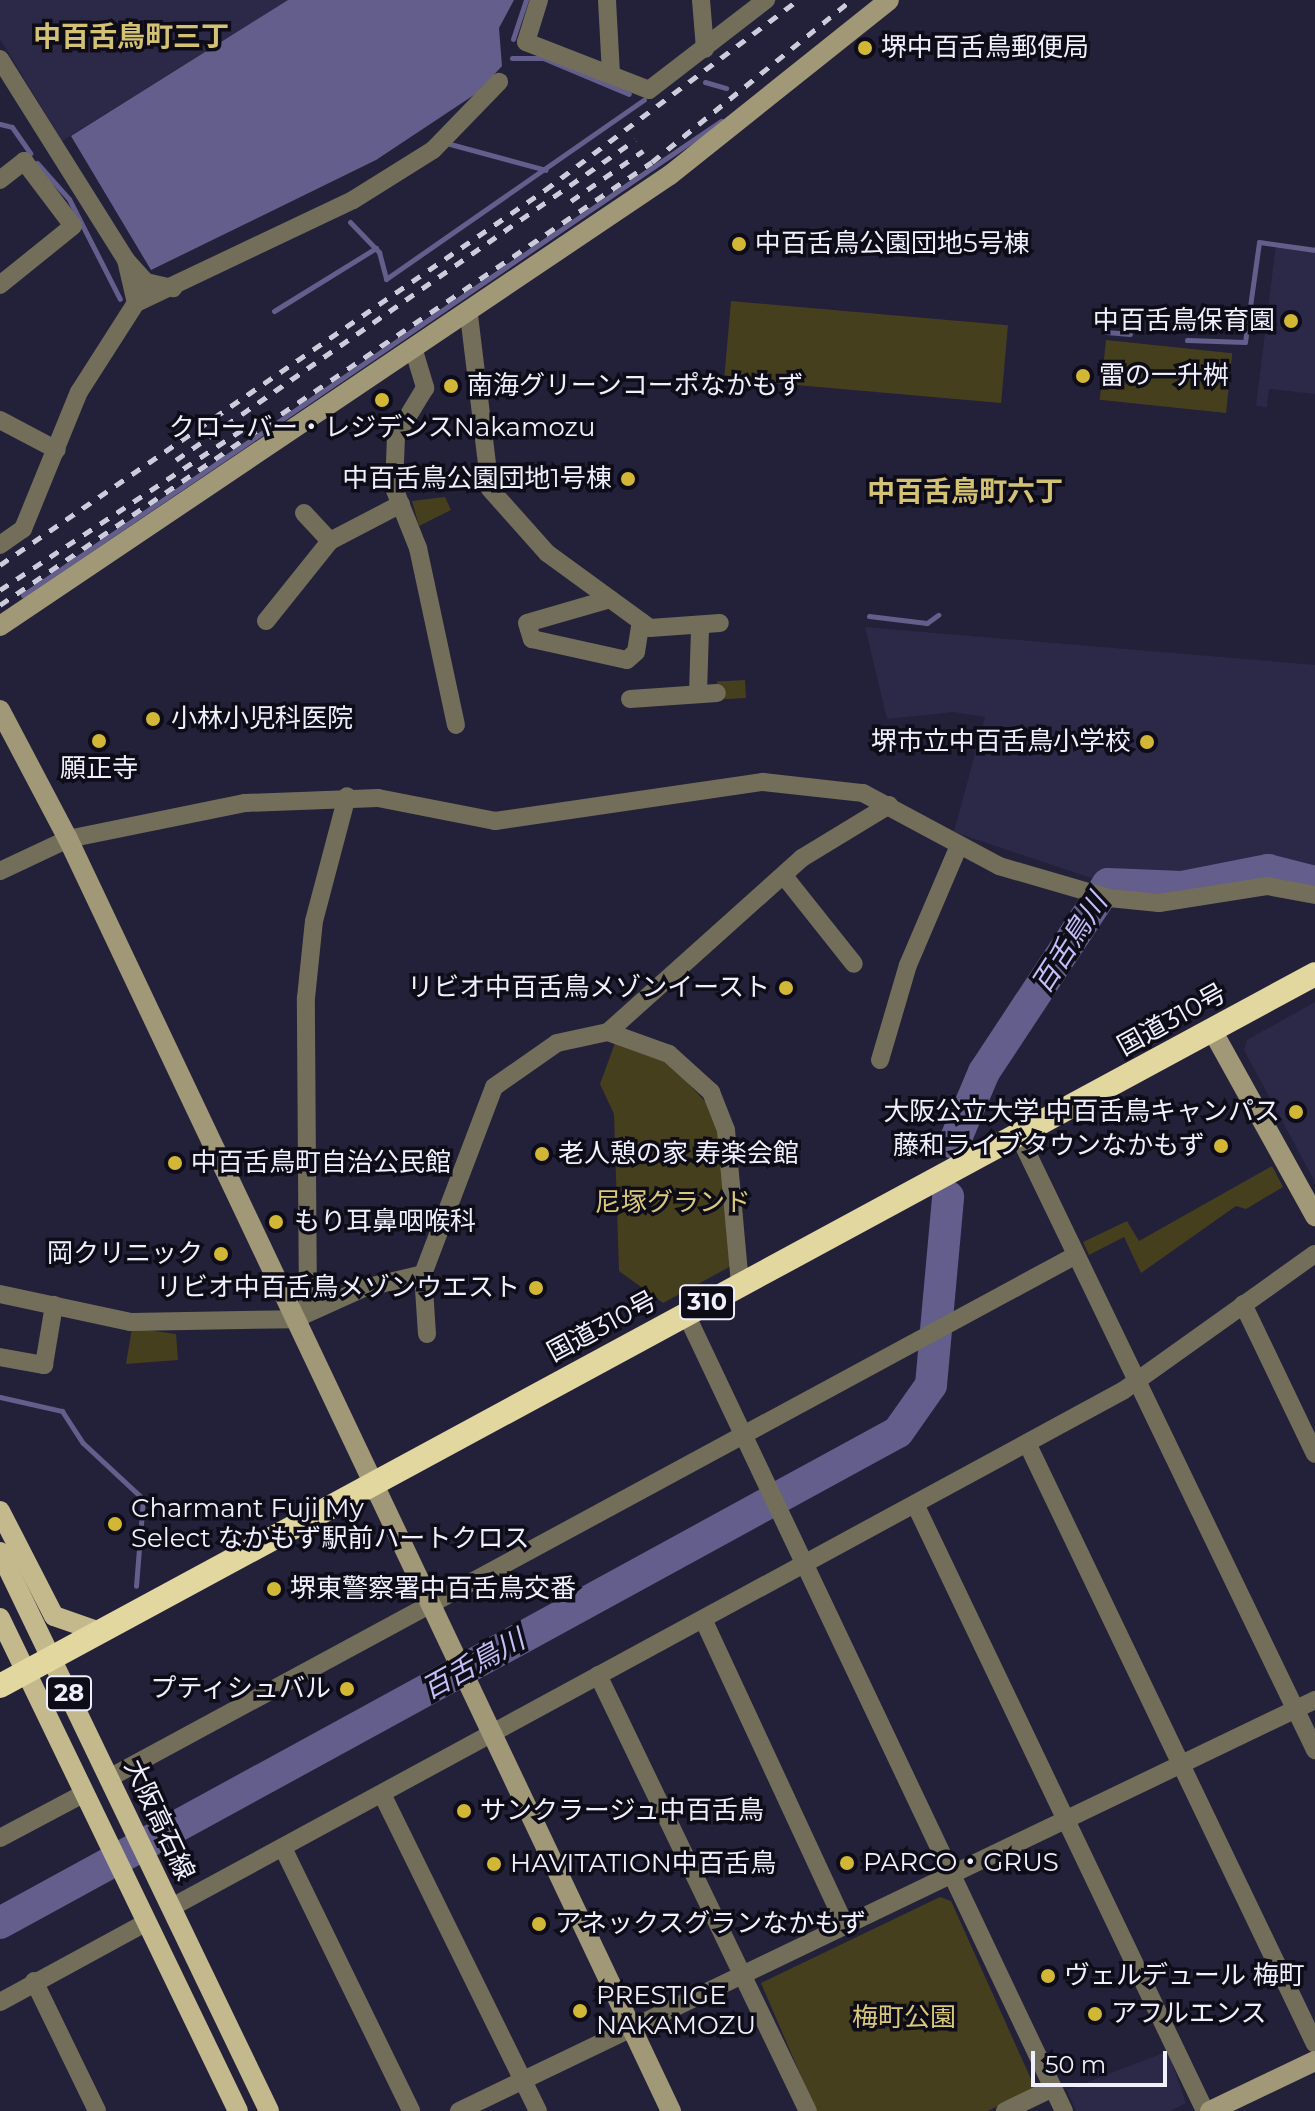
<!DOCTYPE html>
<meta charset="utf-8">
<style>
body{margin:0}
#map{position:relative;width:1315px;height:2111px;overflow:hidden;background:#232039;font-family:Montserrat,"Noto Sans JP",sans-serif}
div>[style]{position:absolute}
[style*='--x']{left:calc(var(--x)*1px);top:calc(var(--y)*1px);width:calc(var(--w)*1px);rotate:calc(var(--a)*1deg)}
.built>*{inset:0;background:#2c2847}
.green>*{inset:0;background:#463f1e;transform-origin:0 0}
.water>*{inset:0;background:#635e8c}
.stream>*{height:5px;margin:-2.5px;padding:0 2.5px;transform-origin:2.5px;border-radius:2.5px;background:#635e8c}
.river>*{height:32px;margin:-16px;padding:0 16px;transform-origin:16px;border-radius:16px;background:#635e8c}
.street>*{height:18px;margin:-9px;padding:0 9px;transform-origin:9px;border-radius:9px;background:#736e59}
.secondary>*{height:20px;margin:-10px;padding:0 10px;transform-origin:10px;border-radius:10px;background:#a09876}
.primary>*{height:20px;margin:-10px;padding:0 10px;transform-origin:10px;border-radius:10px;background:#c3b98c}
.highway>*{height:24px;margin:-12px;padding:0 12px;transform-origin:12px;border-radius:12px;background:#e3d7a0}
.rail>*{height:5px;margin-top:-2.5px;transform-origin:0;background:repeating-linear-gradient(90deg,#cdccdc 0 10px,transparent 0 20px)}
.dots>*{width:22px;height:22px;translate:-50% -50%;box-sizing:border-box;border:4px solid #0d0c17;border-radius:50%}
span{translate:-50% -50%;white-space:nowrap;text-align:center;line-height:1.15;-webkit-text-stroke:7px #0d0c17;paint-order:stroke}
.shield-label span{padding:2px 6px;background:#0d0c17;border:2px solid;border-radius:6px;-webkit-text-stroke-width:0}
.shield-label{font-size:24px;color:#f0effd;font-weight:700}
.poi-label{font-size:26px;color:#f0effd}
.left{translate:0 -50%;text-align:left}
.right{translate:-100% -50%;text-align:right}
.street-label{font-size:26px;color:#f0effd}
.park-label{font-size:26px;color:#dbc97a}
.neighbourhood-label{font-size:28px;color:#d3c174;font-weight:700}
.water-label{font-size:28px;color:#c4bff9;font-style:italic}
.scale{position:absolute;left:1031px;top:2051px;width:136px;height:36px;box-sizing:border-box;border:4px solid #f0effd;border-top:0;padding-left:10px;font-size:24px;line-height:28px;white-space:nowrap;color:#f0effd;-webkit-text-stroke:6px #0d0c17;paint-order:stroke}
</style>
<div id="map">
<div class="built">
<div style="clip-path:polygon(0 0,288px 0,62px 141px,0 39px)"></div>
<div style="clip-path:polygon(1276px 244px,1315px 253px,1315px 394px,1269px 389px,1267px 407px,1256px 406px)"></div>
<div style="clip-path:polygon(865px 627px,1315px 665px,1315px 877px,1258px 866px,1153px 884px,1106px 874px,1103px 882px,954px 832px,985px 717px,954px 712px,887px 719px)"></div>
<div style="clip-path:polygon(1315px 1002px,1315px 1182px,1244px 1050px,1247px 1040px)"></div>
<div style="clip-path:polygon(1168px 2051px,1186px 2103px,1170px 2111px,1076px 2111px,1067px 2090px)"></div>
</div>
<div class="green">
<div style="left:731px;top:301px;width:278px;height:78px;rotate:5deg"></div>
<div style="left:1106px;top:340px;width:127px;height:60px;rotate:6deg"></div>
<div style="clip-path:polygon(445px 497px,451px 510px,419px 526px,412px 501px)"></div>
<div style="left:745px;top:680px;width:18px;height:28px;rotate:87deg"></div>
<div style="clip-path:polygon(615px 1043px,667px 1061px,716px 1113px,733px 1265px,663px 1303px,619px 1271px,614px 1114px,600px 1084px)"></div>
<div style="clip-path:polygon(1272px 1166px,1283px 1187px,1246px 1209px,1236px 1206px,1141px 1273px,1124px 1237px,1089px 1255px,1083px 1242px,1127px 1221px,1139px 1241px)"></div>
<div style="clip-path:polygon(132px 1328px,176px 1334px,178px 1360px,126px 1364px)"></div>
<div style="clip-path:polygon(940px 1897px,951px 1901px,1035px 2088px,988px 2111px,816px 2111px,761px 1983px)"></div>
</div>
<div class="water">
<div style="clip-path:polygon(288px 0,514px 0,499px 28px,502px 66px,477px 93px,376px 160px,151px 270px,71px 136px)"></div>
</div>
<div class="stream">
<div style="--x:513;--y:39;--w:41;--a:-71.6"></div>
<div style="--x:512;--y:58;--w:31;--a:0"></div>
<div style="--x:543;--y:58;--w:93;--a:22.7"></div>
<div style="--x:705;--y:82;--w:22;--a:16"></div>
<div style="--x:0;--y:124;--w:12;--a:14"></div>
<div style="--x:12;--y:127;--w:32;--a:55"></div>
<div style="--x:450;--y:144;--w:99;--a:15.2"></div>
<div style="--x:37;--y:163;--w:48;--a:48.4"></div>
<div style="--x:69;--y:199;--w:112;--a:63"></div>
<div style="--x:350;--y:222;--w:42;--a:46"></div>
<div style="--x:379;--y:252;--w:28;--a:75"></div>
<div style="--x:386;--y:279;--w:314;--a:-34.8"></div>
<div style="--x:274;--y:311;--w:120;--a:-31.7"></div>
<div style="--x:1106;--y:332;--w:24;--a:5"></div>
<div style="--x:1187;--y:340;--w:58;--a:2"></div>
<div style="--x:1245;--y:342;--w:101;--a:-82"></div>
<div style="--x:1259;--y:242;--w:57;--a:8.1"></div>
<div style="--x:23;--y:595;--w:844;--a:-34.18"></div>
<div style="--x:869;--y:616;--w:58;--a:6.9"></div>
<div style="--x:927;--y:623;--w:14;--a:-36"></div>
<div style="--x:1101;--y:884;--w:5;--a:22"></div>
<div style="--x:0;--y:1397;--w:64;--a:12.7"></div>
<div style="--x:62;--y:1411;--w:38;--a:57"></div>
<div style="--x:83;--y:1443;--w:82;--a:43"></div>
<div style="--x:143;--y:1499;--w:87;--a:94.6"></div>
</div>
<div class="river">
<div style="--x:954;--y:1143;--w:77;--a:-67.1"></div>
<div style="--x:984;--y:1072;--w:225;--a:-56.6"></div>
<div style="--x:1108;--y:884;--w:74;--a:2.3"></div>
<div style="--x:1182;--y:887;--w:88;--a:-11.2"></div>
<div style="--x:1268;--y:870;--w:49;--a:14.3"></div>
<div style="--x:0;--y:1923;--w:1023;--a:-28.67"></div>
<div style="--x:898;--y:1432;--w:57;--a:-54.9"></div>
<div style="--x:931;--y:1385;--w:189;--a:-84.8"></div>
</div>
<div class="street">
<div style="--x:539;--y:0;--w:44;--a:107.2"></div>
<div style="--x:526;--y:42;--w:132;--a:21.3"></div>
<div style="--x:649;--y:90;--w:148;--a:-37.6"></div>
<div style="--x:607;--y:0;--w:75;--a:86.9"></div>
<div style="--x:701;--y:0;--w:49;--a:85.3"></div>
<div style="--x:0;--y:59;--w:237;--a:57.9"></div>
<div style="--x:126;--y:260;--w:44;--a:76.9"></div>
<div style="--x:0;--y:180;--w:31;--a:-38"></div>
<div style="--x:24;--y:161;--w:81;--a:53"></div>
<div style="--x:73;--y:226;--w:94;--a:141.1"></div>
<div style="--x:126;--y:260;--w:30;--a:48"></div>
<div style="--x:146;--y:282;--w:28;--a:13"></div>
<div style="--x:469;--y:315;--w:175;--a:83.1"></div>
<div style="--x:490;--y:489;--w:86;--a:48.3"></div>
<div style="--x:547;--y:553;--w:127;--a:36.1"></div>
<div style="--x:650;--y:628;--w:70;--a:-4.1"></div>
<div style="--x:414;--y:351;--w:39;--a:73"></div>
<div style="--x:425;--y:388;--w:56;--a:121.1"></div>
<div style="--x:396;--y:436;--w:52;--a:92.2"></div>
<div style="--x:394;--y:488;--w:65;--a:68.2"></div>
<div style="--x:418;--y:548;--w:181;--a:77.9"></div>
<div style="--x:0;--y:420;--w:64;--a:27.8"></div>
<div style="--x:304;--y:513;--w:38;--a:47"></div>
<div style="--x:0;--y:545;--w:28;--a:-35"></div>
<div style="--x:23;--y:529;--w:148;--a:-67.8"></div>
<div style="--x:79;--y:392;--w:106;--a:-57.4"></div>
<div style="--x:136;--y:303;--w:240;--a:-25.4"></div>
<div style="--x:353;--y:200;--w:94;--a:-32"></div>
<div style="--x:433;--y:150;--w:95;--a:-45.9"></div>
<div style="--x:610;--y:599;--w:86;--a:163.9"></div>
<div style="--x:527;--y:623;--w:17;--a:73"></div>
<div style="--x:532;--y:639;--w:97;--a:12.5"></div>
<div style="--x:627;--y:660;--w:12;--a:-42"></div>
<div style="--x:636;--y:652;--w:31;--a:-81"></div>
<div style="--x:266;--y:621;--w:102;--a:-51.3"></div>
<div style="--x:330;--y:541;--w:80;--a:-27.5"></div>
<div style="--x:698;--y:693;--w:64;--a:-88.2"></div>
<div style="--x:630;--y:699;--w:87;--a:-3.9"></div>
<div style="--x:0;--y:871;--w:75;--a:-25.2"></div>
<div style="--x:68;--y:839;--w:181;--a:-11.5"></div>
<div style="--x:245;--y:803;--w:133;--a:-2.2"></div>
<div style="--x:378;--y:798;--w:119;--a:11.1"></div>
<div style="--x:495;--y:821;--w:271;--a:-8.3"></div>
<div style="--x:763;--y:782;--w:101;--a:6.3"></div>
<div style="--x:863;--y:793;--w:154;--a:28.2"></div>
<div style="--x:999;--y:866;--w:115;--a:16.2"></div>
<div style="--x:1109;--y:898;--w:50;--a:5.7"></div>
<div style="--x:1159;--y:903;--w:109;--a:-8.9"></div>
<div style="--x:1267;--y:886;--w:49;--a:10.6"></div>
<div style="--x:784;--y:876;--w:112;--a:51.5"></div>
<div style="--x:880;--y:1060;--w:99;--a:-73.6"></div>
<div style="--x:908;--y:965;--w:127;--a:-66.9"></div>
<div style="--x:1019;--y:1136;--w:682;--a:64.26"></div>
<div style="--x:740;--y:1284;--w:155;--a:-95.2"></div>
<div style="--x:726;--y:1130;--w:41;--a:-111.5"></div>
<div style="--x:711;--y:1092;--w:57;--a:-137.9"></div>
<div style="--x:669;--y:1054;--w:65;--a:-160.2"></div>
<div style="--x:608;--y:1032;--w:261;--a:-41.9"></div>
<div style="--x:802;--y:858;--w:102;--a:-31.3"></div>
<div style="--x:0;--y:1294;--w:134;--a:12.1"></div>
<div style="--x:131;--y:1322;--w:164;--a:-1"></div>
<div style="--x:295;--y:1319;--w:76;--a:-24.2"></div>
<div style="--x:364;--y:1288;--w:61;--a:-13.3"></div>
<div style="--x:1243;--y:1304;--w:166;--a:64.4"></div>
<div style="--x:308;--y:1311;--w:313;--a:-90.4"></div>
<div style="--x:306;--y:998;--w:77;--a:-84.1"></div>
<div style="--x:314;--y:921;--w:129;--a:-75.2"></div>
<div style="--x:686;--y:1314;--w:882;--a:64.63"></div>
<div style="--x:427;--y:1334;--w:60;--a:-93.8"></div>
<div style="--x:423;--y:1274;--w:200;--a:-69.2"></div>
<div style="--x:494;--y:1087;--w:77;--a:-34.9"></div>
<div style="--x:557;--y:1043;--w:52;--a:-12.2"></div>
<div style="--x:0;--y:1357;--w:45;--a:10.3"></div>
<div style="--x:44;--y:1365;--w:61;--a:-80.5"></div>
<div style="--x:1027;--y:1443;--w:666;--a:64.4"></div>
<div style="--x:915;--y:1504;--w:673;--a:64.46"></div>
<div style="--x:703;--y:1619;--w:337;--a:65.1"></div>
<div style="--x:598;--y:1675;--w:484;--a:64.3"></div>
<div style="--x:111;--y:1777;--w:1097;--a:-28.41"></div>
<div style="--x:382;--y:1794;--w:353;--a:63.8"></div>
<div style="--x:0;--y:1838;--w:96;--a:-27.9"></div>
<div style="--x:283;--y:1848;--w:292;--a:64"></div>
<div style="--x:172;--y:1907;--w:1083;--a:-28.5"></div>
<div style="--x:1124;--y:1390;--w:234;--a:-35.5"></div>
<div style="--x:34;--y:1981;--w:144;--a:64.1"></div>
<div style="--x:0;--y:2002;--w:167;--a:-28.6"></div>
<div style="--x:459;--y:2111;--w:950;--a:-25.65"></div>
<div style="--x:1005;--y:2111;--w:53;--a:-25.6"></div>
</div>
<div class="secondary">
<div style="--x:0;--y:626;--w:808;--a:-33.95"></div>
<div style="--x:670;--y:175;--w:280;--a:-38.6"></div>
<div style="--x:0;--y:710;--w:146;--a:62.2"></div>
<div style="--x:68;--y:839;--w:1408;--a:64.64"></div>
<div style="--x:1212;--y:1030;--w:213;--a:61"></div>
<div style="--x:1210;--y:2111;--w:116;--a:-25.5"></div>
</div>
<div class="primary">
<div style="--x:0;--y:1511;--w:118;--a:62.8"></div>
<div style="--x:54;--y:1616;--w:49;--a:19.2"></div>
<div style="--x:0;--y:1552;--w:620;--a:64.3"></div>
<div style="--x:0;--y:1618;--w:547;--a:64.23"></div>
</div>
<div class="highway">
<div style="--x:0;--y:1686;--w:1495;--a:-28.43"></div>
</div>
<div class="rail">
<div style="--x:571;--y:201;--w:88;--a:-34.8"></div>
<div style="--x:176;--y:460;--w:560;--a:-34.88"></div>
<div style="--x:0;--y:565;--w:662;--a:-34.53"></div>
<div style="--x:545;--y:190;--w:316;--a:-36.9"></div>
<div style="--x:0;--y:590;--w:295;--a:-33.5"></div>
<div style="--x:0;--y:605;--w:788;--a:-34.19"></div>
<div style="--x:652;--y:162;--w:257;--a:-39.1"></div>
</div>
<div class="dots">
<div style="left:865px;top:48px;background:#d2b736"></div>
<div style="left:739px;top:244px;background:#d2b736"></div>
<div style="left:1291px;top:321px;background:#d2b736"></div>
<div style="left:1083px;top:376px;background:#d2b736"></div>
<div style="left:451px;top:386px;background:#d2b736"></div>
<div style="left:382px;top:400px;background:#d2b736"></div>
<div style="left:628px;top:479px;background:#d2b736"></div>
<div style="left:153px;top:719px;background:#d2b736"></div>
<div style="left:99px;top:741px;background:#d2b736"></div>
<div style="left:1147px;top:742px;background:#d2b736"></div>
<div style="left:786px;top:988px;background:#d2b736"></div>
<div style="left:1296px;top:1112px;background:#d2b736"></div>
<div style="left:1221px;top:1146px;background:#d2b736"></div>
<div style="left:542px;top:1154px;background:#d2b736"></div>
<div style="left:175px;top:1163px;background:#d2b736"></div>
<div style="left:276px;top:1222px;background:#d2b736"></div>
<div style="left:221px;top:1254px;background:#d2b736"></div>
<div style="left:536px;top:1288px;background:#d2b736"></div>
<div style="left:115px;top:1524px;background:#d2b736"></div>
<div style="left:274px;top:1589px;background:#d2b736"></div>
<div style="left:347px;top:1689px;background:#d2b736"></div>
<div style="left:464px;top:1811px;background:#d2b736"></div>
<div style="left:847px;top:1863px;background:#d2b736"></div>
<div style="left:494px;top:1864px;background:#d2b736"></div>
<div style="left:539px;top:1924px;background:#d2b736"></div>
<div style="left:1048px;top:1976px;background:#d2b736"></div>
<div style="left:580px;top:2011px;background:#d2b736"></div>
<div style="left:1095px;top:2014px;background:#d2b736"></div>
</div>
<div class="shield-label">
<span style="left:707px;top:1302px">310</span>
<span style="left:69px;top:1693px">28</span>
</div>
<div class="poi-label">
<span class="left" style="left:881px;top:48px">堺中百舌鳥郵便局</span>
<span class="left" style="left:755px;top:244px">中百舌鳥公園団地5号棟</span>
<span class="right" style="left:1275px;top:321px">中百舌鳥保育園</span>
<span class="left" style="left:1099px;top:376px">雷の一升桝</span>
<span class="left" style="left:467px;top:386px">南海グリーンコーポなかもず</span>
<span style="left:382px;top:428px">クローバー・レジデンスNakamozu</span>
<span class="right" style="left:612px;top:479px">中百舌鳥公園団地1号棟</span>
<span class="left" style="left:171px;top:719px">小林小児科医院</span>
<span class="right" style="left:1131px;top:742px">堺市立中百舌鳥小学校</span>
<span style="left:99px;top:769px">願正寺</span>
<span class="right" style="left:770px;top:988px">リビオ中百舌鳥メゾンイースト</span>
<span class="right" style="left:1280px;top:1112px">大阪公立大学 中百舌鳥キャンパス</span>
<span class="right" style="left:1205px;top:1146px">藤和ライブタウンなかもず</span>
<span class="left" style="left:558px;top:1154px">老人憩の家 寿楽会館</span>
<span class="left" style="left:191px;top:1163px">中百舌鳥町自治公民館</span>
<span class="left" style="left:294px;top:1222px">もり耳鼻咽喉科</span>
<span class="right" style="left:203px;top:1254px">岡クリニック</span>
<span class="right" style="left:520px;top:1288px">リビオ中百舌鳥メゾンウエスト</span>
<span class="left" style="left:131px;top:1524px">Charmant Fuji My<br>Select なかもず駅前ハートクロス</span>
<span class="left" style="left:290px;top:1589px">堺東警察署中百舌鳥交番</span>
<span class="right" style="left:331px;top:1689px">プティシュバル</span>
<span class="left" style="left:480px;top:1811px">サンクラージュ中百舌鳥</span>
<span class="left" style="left:863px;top:1863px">PARCO・GRUS</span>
<span class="left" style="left:510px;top:1864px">HAVITATION中百舌鳥</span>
<span class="left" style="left:555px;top:1924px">アネックスグランなかもず</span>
<span class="left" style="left:1064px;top:1976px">ヴェルデュール 梅町</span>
<span class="left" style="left:596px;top:2011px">PRESTIGE<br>NAKAMOZU</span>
<span class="left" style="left:1111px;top:2014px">アフルエンス</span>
</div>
<div class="street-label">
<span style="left:1172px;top:1020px;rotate:-29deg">国道310号</span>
<span style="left:602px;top:1327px;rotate:-28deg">国道310号</span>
<span style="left:159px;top:1820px;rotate:65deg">大阪高石線</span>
</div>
<div class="park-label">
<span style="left:673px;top:1203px">尼塚グランド</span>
<span style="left:904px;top:2018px">梅町公園</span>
</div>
<div class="neighbourhood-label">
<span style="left:131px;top:36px">中百舌鳥町三丁</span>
<span style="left:965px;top:491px">中百舌鳥町六丁</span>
</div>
<div class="water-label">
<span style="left:1069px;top:943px;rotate:-57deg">百舌鳥川</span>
<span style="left:473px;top:1664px;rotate:-29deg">百舌鳥川</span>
</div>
<div class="scale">50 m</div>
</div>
